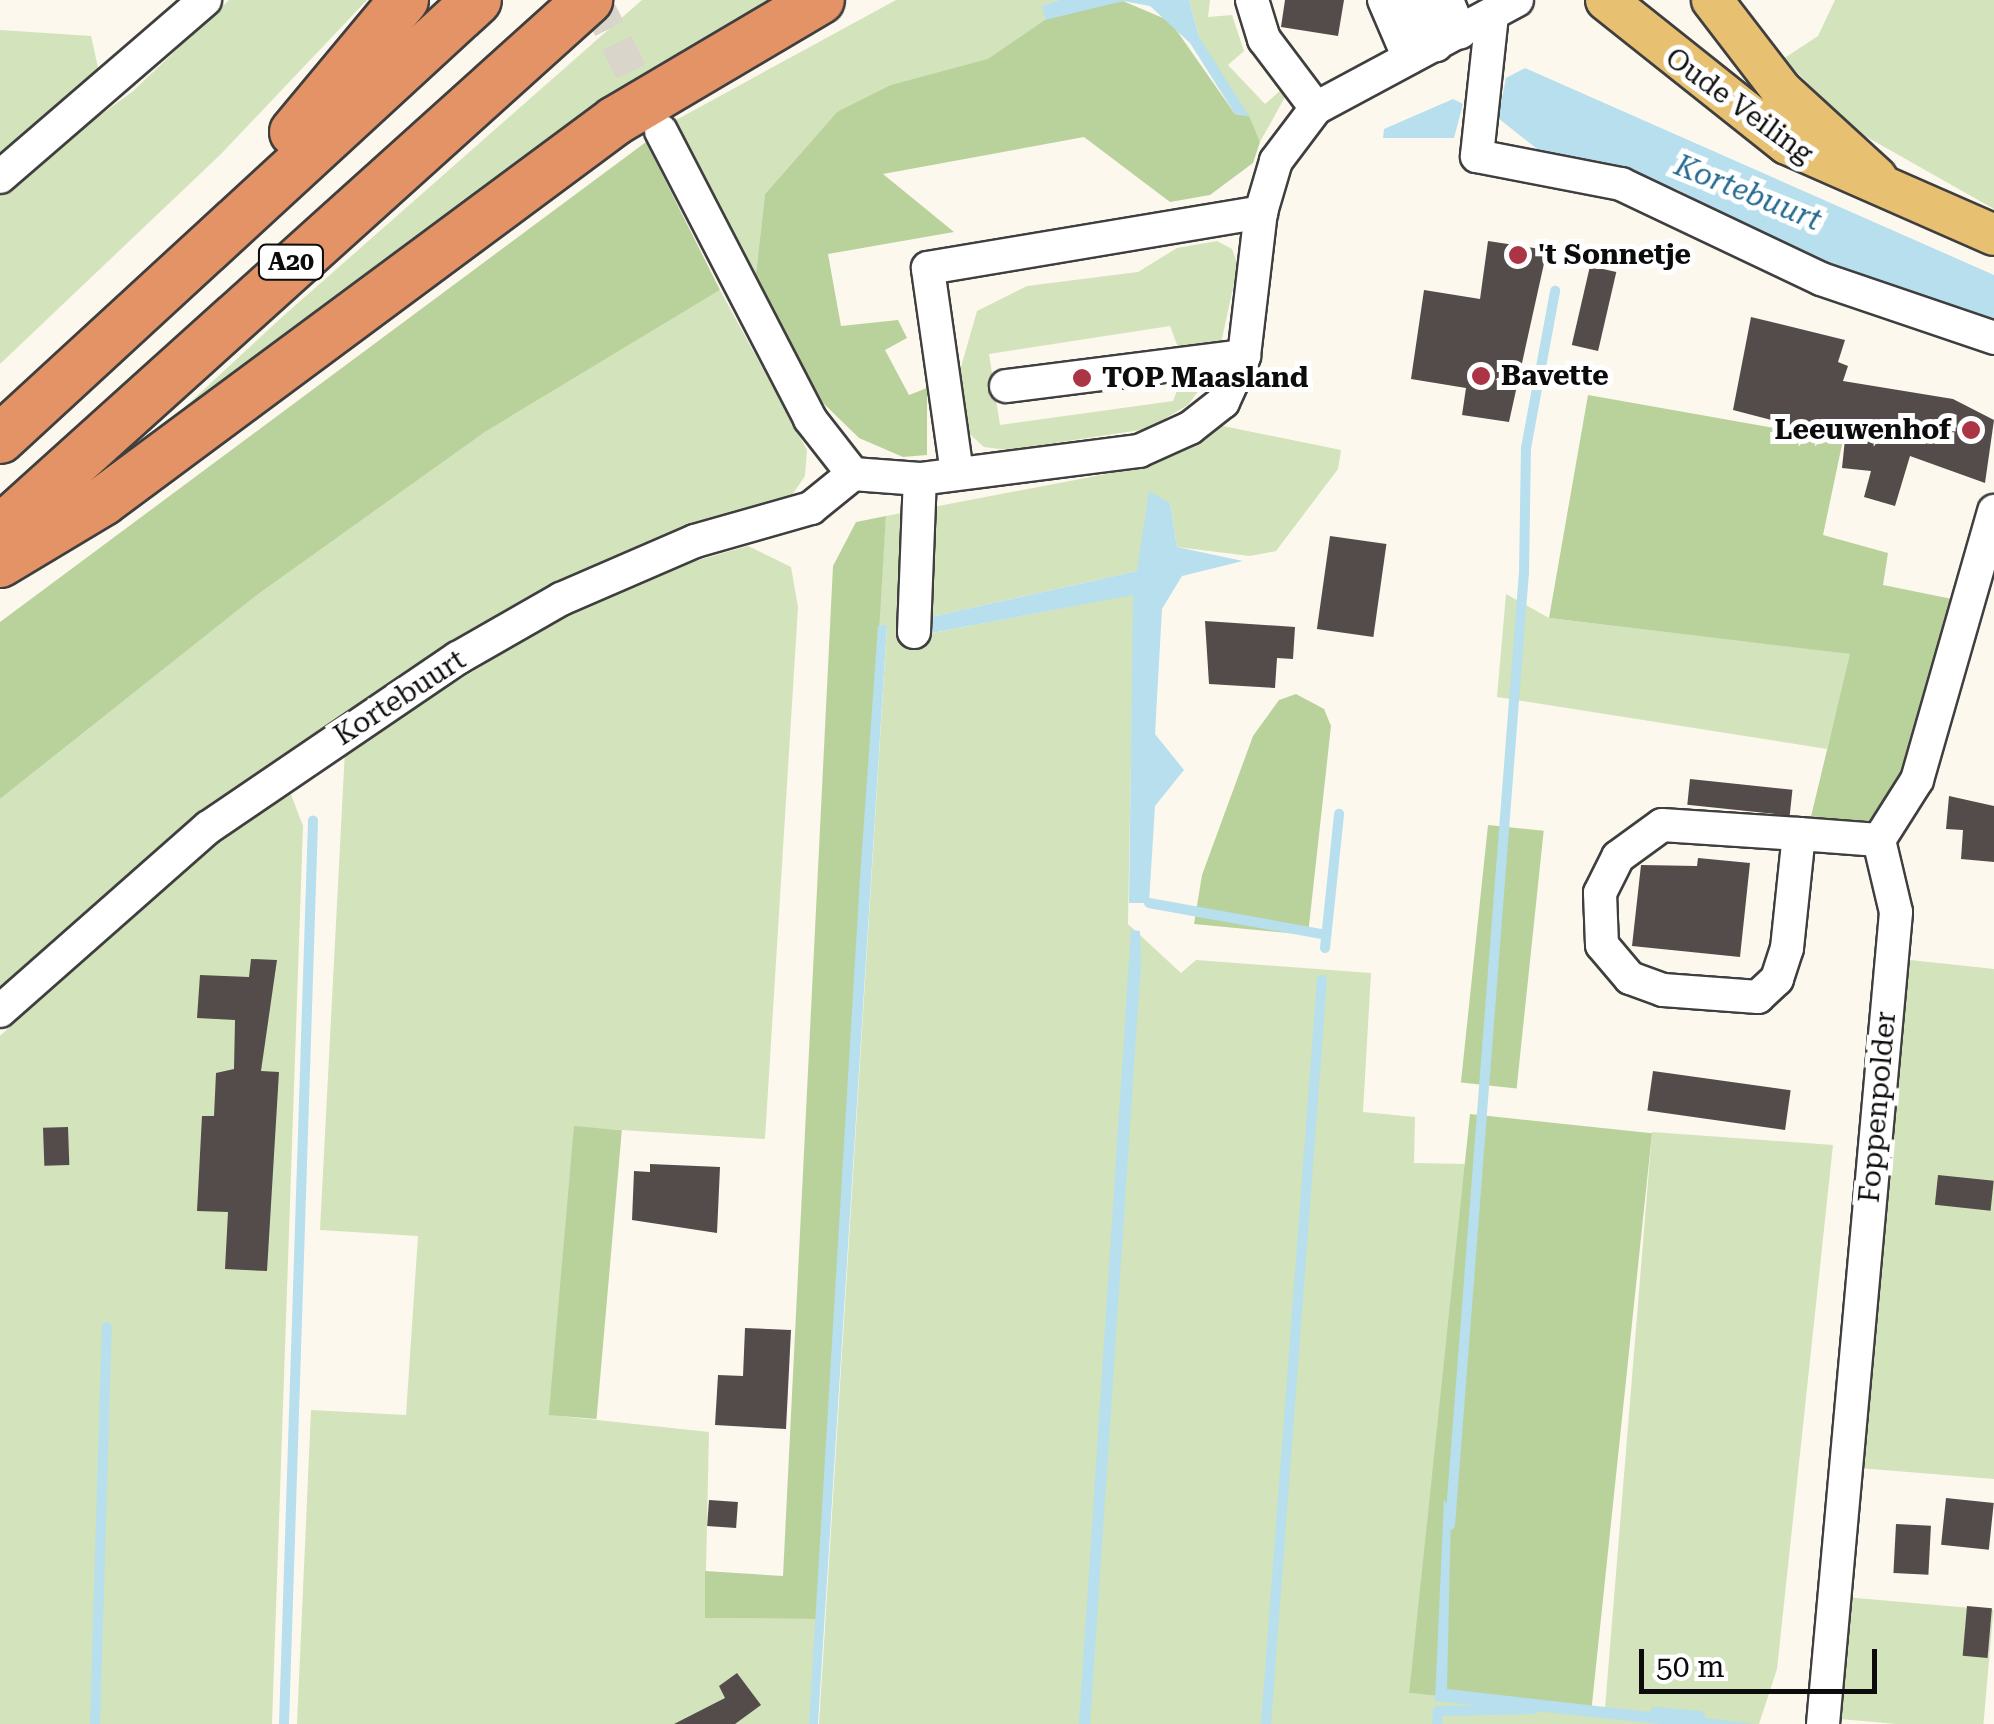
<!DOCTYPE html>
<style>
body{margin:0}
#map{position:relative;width:1994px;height:1724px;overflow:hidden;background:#fdf8ed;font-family:"Roboto Serif",serif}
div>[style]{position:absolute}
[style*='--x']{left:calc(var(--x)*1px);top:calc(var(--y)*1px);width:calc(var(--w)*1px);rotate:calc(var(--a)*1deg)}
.green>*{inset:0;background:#d3e3bb;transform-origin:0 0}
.forest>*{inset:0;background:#b9d29c;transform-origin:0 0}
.water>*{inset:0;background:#b7dfee}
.stream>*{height:10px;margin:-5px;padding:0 5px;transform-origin:5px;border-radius:5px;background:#b7dfee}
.building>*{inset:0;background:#534c4a;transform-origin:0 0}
.minor-tunnel>*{height:32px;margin-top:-16px;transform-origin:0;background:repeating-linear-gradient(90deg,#d9d5cb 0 32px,transparent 0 48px)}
.roads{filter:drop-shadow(2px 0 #3f3f3f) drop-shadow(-2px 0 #3f3f3f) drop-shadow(0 2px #3f3f3f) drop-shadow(0 -2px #3f3f3f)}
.minor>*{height:32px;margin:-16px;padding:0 16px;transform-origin:16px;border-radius:16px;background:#fff}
.major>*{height:40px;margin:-20px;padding:0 20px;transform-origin:20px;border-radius:20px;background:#e8c072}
.highway>*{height:48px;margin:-24px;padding:0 24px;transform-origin:24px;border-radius:24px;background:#e39365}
.dots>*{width:28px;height:28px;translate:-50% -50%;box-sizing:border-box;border:5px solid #fff;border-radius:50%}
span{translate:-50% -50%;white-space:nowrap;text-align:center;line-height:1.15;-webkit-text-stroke:10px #fff;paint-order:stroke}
.shield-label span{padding:2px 8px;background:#fff;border:2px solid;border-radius:8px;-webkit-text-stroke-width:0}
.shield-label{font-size:25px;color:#0c0c0c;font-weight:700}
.street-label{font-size:28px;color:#0c0c0c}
.poi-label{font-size:28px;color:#0c0c0c;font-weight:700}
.left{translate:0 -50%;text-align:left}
.right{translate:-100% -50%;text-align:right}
.water-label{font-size:30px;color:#246a8f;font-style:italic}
.scale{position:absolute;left:1639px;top:1649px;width:238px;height:45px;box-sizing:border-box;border:5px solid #0c0c0c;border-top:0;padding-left:12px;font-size:30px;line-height:35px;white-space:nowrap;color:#0c0c0c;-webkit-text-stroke:8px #fff;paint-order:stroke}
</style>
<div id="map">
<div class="green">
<div style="clip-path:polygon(229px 0,367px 0,221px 154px,0 364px,0 188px,132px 92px)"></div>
<div style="clip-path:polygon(642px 0,776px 0,145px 444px,281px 318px)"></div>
<div style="clip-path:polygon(896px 0,1059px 0,1043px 6px,1045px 20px,989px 59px,837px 112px,765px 194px,755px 282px,676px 120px)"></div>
<div style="clip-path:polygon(1189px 0,1210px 0,1208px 17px,1232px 15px,1244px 51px,1228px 65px,1265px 104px,1281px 90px,1285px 97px,1260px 142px,1199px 37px)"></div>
<div style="clip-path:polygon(1835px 0,1994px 0,1994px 209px,1858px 132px,1783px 59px,1818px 36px)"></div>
<div style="clip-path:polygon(0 30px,91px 36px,99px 72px,0 153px)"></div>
<div style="clip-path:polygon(1217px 241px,1232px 249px,1238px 265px,1221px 343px,1179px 350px,1170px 326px,989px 354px,1000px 425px,1173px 401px,1181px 380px,1207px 379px,1188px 405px,1147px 429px,1008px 450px,984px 447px,963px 428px,959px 374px,977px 311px,1027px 286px,1138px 272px,1177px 248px)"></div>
<div style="clip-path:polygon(720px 290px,807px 450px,805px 476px,790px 498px,542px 596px,0 998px,0 799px,257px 595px,485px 432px)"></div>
<div style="clip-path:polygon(1223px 426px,1341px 450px,1338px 469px,1276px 551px,1250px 556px,1177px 547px,1170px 503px,1137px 571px,930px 617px,933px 633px,1134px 594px,1128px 924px,1181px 973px,1196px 960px,1371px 973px,1363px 1112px,1415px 1117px,1414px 1163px,1467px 1164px,1430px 1694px,1605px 1708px,1652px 1132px,1833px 1145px,1777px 1669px,1759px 1724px,819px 1724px,887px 626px,878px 626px,886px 516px,1143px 467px)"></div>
<div style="clip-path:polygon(748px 546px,791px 567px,798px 607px,765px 1139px,574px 1127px,560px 1416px,709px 1432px,705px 1618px,819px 1619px,809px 1724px,297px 1724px,311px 1410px,406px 1415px,418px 1236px,320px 1230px,345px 750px,545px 627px,674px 567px)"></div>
<div style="clip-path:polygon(1506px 594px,1549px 618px,1851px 654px,1827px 749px,1497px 697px)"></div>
<div style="clip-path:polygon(287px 784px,303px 826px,272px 1724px,0 1724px,0 1036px,160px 887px)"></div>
<div style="clip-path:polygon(1910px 960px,1994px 969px,1994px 1479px,1859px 1468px)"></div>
<div style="left:1845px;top:1597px;width:149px;height:122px;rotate:5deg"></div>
</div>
<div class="forest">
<div style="clip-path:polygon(1123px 1px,1170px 21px,1235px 114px,1249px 116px,1260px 142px,1253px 163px,1210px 195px,1170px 202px,1084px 137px,883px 174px,954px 232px,828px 254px,841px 326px,898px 320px,907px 338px,885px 350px,909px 395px,927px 388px,927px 455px,903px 457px,859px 438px,823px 403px,755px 282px,765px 194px,837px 112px,891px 85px,988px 59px,1049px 17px)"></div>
<div style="clip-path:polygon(646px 142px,720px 290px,485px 432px,257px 595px,0 799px,0 622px)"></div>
<div style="clip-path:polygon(1588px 395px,1843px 440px,1823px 535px,1888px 553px,1883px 585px,1962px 601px,1907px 791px,1888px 812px,1864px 824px,1809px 825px,1850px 654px,1549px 618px)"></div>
<div style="clip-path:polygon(886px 516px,819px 1619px,705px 1618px,705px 1571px,783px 1576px,833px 566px,856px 522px)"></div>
<div style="clip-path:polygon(1296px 694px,1324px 709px,1331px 726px,1308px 935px,1194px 924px,1202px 875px,1253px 736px,1279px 700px)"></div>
<div style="left:1488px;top:825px;width:56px;height:259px;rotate:6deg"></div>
<div style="left:1470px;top:1114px;width:183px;height:582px;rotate:6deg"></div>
<div style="left:574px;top:1126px;width:48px;height:290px;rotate:5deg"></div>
</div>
<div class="water">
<div style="clip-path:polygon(1059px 0,1189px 0,1199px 37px,1249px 116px,1235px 114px,1190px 43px,1150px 6px,1123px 1px,1045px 20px,1042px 6px)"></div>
<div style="clip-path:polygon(1525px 68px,1994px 275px,1994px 318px,1883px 290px,1780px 246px,1677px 189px,1541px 152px,1498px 118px,1506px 78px)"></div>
<div style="clip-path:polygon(1453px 99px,1463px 104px,1454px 138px,1383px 138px,1384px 129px)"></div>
<div style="clip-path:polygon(1149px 491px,1170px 503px,1177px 547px,1243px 561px,1182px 576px,1162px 609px,1155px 734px,1184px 770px,1155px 806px,1149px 903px,1129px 903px,1133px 595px,932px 633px,930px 617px,1137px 571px)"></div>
<div style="clip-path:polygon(887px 625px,818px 1724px,809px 1724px,860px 878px,878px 626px)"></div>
<div style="clip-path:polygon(1131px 930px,1140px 931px,1141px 962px,1090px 1724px,1079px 1724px)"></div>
<div style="clip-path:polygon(1444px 1499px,1451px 1512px,1447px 1689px,1756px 1724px,1661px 1724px,1435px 1701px)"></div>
</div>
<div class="stream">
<div style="--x:1149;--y:903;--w:180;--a:10.2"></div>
<div style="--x:1325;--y:948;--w:135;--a:-84"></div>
<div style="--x:1450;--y:1525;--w:955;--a:-85.56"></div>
<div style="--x:1524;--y:573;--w:125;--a:-89.1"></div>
<div style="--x:1526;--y:448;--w:160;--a:-79.5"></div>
<div style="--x:1655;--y:1712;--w:45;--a:5.1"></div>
<div style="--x:1700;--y:1716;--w:8;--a:97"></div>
<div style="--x:95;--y:1724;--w:397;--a:-88.3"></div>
<div style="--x:284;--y:1724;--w:904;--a:-88.16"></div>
<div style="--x:1266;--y:1724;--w:746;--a:-85.7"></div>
<div style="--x:1437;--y:1724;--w:13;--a:-86"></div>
<div style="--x:1438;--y:1711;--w:95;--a:-1.2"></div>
</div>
<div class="building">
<div style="clip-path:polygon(1285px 0,1344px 0,1338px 36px,1281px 27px)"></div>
<div style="clip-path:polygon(1488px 241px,1547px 250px,1509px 422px,1462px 415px,1466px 388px,1411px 379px,1424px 290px,1480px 299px)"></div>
<div style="left:1590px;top:266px;width:27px;height:81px;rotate:13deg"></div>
<div style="clip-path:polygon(1751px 317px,1845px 340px,1838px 362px,1848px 366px,1843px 381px,1953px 399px,1994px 420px,1985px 483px,1910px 456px,1895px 506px,1864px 497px,1871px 471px,1842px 468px,1845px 439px,1733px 410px)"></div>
<div style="left:1330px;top:536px;width:57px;height:94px;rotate:8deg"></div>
<div style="clip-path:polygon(1205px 621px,1295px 627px,1293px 659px,1277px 658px,1275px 688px,1209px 684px)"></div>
<div style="left:1690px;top:779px;width:103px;height:26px;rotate:6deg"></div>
<div style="clip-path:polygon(1949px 796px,1994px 806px,1994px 862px,1961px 859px,1963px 830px,1946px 829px)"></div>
<div style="clip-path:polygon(1698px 858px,1750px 863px,1740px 957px,1632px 946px,1641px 865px,1697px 866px)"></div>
<div style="clip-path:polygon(251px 959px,277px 960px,261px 1071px,279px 1072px,267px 1271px,225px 1269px,228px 1212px,197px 1211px,202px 1116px,214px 1116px,216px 1073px,234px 1069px,235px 1020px,197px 1018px,200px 975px,249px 977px)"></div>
<div style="left:1653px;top:1071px;width:139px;height:40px;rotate:8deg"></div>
<div style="left:68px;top:1127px;width:38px;height:25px;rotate:88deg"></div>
<div style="clip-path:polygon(650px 1164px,720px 1167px,717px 1233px,632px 1220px,634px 1171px,650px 1172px)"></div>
<div style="left:1938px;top:1175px;width:56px;height:30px;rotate:6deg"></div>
<div style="clip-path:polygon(745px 1328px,791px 1330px,786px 1429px,715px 1425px,718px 1375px,743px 1376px)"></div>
<div style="left:1946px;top:1498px;width:48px;height:47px;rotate:6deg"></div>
<div style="left:709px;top:1500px;width:29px;height:26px;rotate:4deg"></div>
<div style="left:1896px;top:1524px;width:35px;height:49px;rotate:3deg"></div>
<div style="left:1967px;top:1606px;width:25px;height:50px;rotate:5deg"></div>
<div style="clip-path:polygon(737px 1673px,761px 1705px,735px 1724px,674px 1724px,725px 1698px,719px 1686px)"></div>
</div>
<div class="minor-tunnel">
<div style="--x:595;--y:0;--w:136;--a:63.2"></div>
</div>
<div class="roads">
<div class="minor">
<div style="--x:1252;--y:0;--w:41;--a:72.9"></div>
<div style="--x:1264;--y:39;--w:86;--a:53"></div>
<div style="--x:1384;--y:0;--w:63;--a:66.7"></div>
<div style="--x:1415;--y:0;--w:50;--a:65"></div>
<div style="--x:1447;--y:0;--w:35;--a:68"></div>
<div style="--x:1492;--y:15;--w:142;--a:96.1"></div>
<div style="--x:1477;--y:156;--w:147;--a:11"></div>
<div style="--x:1621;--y:184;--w:221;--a:25.4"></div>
<div style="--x:1821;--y:279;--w:183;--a:18.8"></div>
<div style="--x:661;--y:131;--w:324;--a:62.6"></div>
<div style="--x:810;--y:419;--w:70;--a:52"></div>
<div style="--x:0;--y:177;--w:271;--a:-40.8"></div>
<div style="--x:1006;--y:386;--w:240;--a:-7.2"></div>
<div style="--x:957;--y:473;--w:207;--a:-98.1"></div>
<div style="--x:928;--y:268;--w:338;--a:-9.5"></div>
<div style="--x:914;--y:632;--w:153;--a:-87.8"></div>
<div style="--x:1799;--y:834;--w:115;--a:96"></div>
<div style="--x:1787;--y:948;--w:33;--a:108"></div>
<div style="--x:1777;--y:979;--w:26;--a:137"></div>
<div style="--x:1758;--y:997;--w:95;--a:-175.8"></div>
<div style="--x:1663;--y:990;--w:35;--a:-160"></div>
<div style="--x:1630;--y:978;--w:43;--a:-130.3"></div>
<div style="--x:1602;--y:945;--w:52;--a:-92.2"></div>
<div style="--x:1600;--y:893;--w:40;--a:-63.4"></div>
<div style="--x:1618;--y:857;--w:54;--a:-36"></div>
<div style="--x:1662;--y:825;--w:137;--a:3.8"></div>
<div style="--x:1799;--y:834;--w:80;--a:4.3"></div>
<div style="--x:0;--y:1011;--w:278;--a:-41.4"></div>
<div style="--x:209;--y:827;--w:301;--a:-34.2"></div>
<div style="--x:458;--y:658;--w:119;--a:-29.8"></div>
<div style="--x:561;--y:599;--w:146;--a:-23.4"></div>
<div style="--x:695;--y:541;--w:121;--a:-15.9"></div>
<div style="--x:811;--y:508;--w:54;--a:-39"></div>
<div style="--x:853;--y:474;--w:67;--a:4.3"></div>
<div style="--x:920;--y:479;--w:221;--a:-7.3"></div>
<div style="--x:1139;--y:451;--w:56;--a:-24.3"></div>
<div style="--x:1190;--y:428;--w:42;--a:-38.2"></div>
<div style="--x:1223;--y:402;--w:51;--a:-65.5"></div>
<div style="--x:1244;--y:356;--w:145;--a:-83.3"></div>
<div style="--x:1261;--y:212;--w:53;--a:-73.6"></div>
<div style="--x:1276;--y:161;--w:66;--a:-53"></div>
<div style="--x:1316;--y:108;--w:228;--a:-28.2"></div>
<div style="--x:1823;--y:1724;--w:815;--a:-84.86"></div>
<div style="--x:1896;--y:912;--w:74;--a:-103.3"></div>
<div style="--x:1879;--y:840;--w:71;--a:-57.7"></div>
<div style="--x:1917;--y:780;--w:280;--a:-74"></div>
</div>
<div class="major">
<div style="--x:1606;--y:0;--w:231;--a:38.5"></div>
<div style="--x:1787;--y:144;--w:226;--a:23.7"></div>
<div style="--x:1712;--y:0;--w:113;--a:52.5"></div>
<div style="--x:1781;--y:90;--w:130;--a:42.5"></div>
</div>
<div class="highway">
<div style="--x:294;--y:132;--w:172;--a:-50.2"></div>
<div style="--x:0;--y:439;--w:648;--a:-42.62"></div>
<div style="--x:0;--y:530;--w:792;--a:-42.03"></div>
<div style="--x:0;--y:563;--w:120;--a:-31"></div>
<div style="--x:103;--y:501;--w:638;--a:-36.58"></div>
<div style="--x:615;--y:121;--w:238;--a:-30.6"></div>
</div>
</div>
<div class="dots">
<div style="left:1518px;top:255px;background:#ab3545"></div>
<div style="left:1481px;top:376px;background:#ab3545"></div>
<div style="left:1082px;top:378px;background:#ab3545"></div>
<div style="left:1971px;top:430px;background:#ab3545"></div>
</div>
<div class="shield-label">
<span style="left:291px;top:262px">A20</span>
</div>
<div class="street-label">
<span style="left:1739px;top:106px;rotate:36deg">Oude Veiling</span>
<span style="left:400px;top:698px;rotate:-33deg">Kortebuurt</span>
<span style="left:1878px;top:1107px;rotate:-85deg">Foppenpolder</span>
</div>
<div class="poi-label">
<span class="left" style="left:1538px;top:255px">'t Sonnetje</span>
<span class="left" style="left:1501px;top:376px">Bavette</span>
<span class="left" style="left:1102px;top:378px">TOP Maasland</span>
<span class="right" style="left:1951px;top:430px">Leeuwenhof</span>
</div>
<div class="water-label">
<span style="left:1748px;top:193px;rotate:22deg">Kortebuurt</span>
</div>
<div class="scale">50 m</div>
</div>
